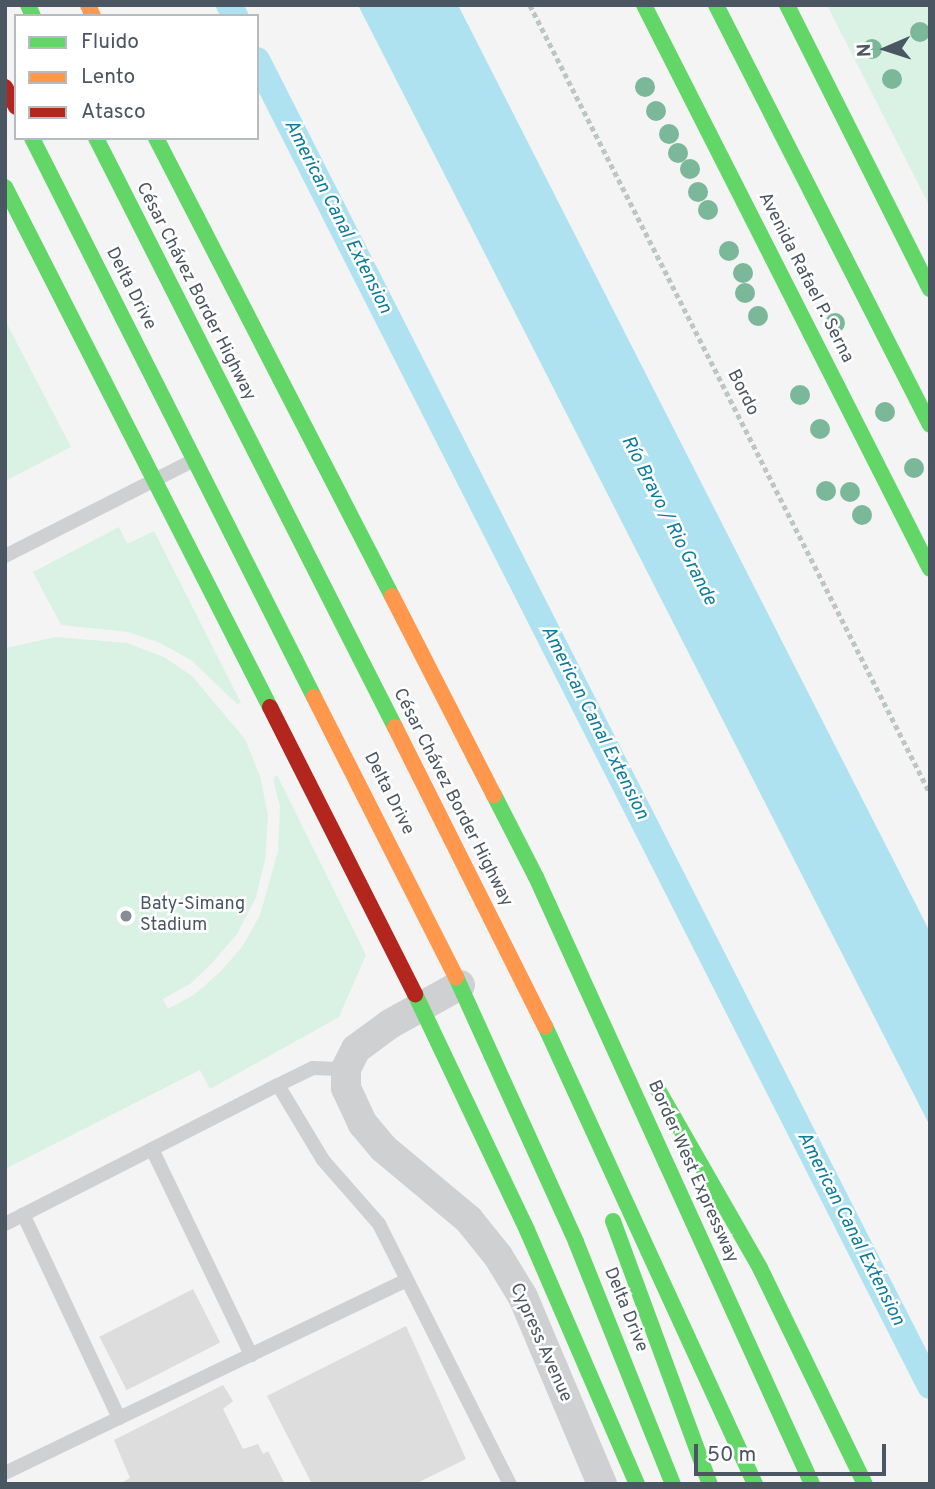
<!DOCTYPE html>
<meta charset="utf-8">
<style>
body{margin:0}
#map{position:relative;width:935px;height:1489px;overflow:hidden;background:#f4f4f4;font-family:Overpass,sans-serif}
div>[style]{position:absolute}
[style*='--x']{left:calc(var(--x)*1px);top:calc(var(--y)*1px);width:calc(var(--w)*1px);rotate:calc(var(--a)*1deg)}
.green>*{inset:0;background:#d9f2e3}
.water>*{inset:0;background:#aee2f0}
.canal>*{height:26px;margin:-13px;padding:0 13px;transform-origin:13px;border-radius:13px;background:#aee2f0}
.building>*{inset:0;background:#ddddde;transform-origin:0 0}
.path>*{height:4.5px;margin-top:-2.25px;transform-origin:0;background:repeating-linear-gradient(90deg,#bcc7c4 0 5px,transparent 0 8.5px)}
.lane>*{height:14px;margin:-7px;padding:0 7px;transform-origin:7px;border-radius:7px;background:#ced0d2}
.street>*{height:30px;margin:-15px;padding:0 15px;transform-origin:15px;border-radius:15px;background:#ced0d2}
.fast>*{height:16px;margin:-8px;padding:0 8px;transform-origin:8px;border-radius:8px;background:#63d668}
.slow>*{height:16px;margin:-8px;padding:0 8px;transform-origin:8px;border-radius:8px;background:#ff974d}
.jam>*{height:16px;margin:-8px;padding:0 8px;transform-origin:8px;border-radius:8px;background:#b3261e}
.trees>*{width:20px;height:20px;margin:-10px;border-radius:50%;background:#7ab899}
.dots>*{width:19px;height:19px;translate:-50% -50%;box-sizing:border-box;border:4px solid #fff;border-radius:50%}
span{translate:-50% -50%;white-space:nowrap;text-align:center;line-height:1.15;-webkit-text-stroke:5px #fff;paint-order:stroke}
.street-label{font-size:18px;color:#4a5661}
.poi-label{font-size:18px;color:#4a5661}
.left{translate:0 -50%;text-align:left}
.water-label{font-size:19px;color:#0c7c9b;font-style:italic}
.frame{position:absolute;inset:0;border:7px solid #4a5661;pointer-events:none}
.legend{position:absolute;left:14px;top:14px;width:245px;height:126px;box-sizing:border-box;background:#fff;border:2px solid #b7bbc0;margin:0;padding:9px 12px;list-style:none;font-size:21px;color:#4a5661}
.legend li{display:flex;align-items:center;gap:14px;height:35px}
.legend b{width:35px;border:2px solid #b7bbc0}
.north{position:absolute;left:851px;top:14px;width:70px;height:70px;-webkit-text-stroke:5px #fff;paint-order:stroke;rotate:267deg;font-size:19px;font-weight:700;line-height:28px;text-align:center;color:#4a5661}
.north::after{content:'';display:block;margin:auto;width:24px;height:32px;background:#4a5661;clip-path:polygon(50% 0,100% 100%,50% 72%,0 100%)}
.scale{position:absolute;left:694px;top:1444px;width:192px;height:32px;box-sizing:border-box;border:4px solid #4a5661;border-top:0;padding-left:9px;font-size:21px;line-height:24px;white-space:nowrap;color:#4a5661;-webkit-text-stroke:5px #fff;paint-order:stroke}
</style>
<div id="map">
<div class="green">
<div style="clip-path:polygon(827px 5px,930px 5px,930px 207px)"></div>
<div style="clip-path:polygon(5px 320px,71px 447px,5px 481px)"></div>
<div style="clip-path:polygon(119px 527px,127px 544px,154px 531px,241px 703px,237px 704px,191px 660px,160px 643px,128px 632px,61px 625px,33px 572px)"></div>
<div style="clip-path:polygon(56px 637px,127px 643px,164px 657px,192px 676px,245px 739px,260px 776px,268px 815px,265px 860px,256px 897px,237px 934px,212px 963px,190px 984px,163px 999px,168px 1009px,195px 994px,219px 973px,242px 947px,260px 915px,278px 851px,280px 807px,273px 778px,277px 775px,366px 955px,339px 1017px,210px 1089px,200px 1070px,5px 1169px,5px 648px)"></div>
</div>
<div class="water">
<div style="clip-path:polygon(358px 5px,458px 5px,930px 932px,930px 1126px)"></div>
</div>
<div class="canal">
<div style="--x:229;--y:5;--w:13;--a:61"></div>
<div style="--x:257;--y:60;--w:1487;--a:63.09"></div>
</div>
<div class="building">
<div style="left:193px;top:1289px;width:60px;height:105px;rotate:63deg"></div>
<div style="clip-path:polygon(406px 1326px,466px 1459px,415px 1484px,312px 1484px,267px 1396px)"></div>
<div style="clip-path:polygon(223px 1385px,233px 1401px,223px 1409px,243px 1449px,258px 1444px,263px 1454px,268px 1451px,285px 1484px,119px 1484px,130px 1478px,114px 1440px)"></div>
</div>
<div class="path">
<div style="--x:530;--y:5;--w:884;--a:63.09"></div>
</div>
<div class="lane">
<div style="--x:5;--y:556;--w:212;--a:-26.9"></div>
<div style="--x:278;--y:1085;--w:39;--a:-26"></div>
<div style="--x:313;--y:1068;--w:33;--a:2"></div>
<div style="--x:152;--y:1149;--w:229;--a:64.3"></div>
<div style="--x:5;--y:1224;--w:306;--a:-27"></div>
<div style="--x:278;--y:1085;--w:87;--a:59"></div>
<div style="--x:323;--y:1160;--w:85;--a:48.8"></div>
<div style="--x:379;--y:1224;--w:291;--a:63.3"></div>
<div style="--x:119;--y:1418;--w:319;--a:-25.6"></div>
<div style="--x:5;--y:1473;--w:127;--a:-25.8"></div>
<div style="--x:119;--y:1418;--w:225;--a:-115.2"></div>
</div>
<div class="street">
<div style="--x:460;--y:985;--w:80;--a:150.9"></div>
<div style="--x:390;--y:1024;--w:42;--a:143.7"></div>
<div style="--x:356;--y:1049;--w:22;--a:117"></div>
<div style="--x:346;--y:1069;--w:19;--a:90"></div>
<div style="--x:346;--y:1088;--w:40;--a:65"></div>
<div style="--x:363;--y:1124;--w:31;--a:50"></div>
<div style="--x:383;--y:1148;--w:112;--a:39.9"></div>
<div style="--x:469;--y:1220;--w:46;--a:51.1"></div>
<div style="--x:498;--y:1256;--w:48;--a:58.6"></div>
<div style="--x:523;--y:1297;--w:203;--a:67.1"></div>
</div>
<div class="fast">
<div style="--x:28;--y:5;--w:12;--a:66"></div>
<div style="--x:644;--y:5;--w:632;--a:63.11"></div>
<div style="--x:716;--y:5;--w:471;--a:63"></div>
<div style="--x:787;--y:5;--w:318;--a:63.3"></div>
<div style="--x:32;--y:138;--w:626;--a:63.23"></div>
<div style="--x:96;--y:138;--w:661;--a:63.09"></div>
<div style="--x:156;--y:138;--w:515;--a:62.74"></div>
<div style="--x:5;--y:187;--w:584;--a:63"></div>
<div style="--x:494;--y:795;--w:92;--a:62.9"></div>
<div style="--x:536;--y:877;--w:667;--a:65.55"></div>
<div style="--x:456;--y:977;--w:291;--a:65.6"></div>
<div style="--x:576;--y:1242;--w:261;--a:68.2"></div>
<div style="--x:415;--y:994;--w:261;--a:64.6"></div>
<div style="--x:527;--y:1230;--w:277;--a:66.6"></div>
<div style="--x:545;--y:1026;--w:504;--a:65.37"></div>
<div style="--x:657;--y:1088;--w:207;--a:60.2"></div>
<div style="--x:760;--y:1268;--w:240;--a:64.1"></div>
<div style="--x:613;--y:1221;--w:280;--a:69.8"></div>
</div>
<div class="slow">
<div style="--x:88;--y:5;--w:12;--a:66"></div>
<div style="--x:392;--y:596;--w:224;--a:62.9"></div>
<div style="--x:314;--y:697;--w:314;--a:63.1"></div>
<div style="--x:395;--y:727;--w:335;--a:63.4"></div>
</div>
<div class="jam">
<div style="--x:5;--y:87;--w:23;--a:61"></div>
<div style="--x:270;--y:707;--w:322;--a:63.2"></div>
</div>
<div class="trees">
<div style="left:920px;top:32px"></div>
<div style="left:872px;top:49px"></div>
<div style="left:892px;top:79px"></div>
<div style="left:645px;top:87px"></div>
<div style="left:656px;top:111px"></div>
<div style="left:669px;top:134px"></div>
<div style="left:678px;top:153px"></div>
<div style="left:690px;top:169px"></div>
<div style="left:698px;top:192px"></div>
<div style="left:708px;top:210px"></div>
<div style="left:729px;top:251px"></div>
<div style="left:743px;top:273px"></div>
<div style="left:745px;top:293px"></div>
<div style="left:758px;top:316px"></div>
<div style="left:835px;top:323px"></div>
<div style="left:800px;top:395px"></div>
<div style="left:885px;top:412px"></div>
<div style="left:820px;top:429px"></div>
<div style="left:914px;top:468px"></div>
<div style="left:826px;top:491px"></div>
<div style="left:850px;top:492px"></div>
<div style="left:862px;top:515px"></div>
</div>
<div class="dots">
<div style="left:126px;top:916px;background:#868d94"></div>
</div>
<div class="street-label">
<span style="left:805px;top:278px;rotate:63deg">Avenida Rafael P. Serna</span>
<span style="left:130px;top:289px;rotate:63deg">Delta Drive</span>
<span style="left:195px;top:292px;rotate:63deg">César Chávez Border Highway</span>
<span style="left:742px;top:393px;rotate:63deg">Bordo</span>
<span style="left:388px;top:794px;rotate:63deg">Delta Drive</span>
<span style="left:452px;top:798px;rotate:63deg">César Chávez Border Highway</span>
<span style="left:692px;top:1172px;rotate:66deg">Border West Expressway</span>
<span style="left:625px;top:1310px;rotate:68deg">Delta Drive</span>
<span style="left:540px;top:1343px;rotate:66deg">Cypress Avenue</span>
</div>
<div class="poi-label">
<span class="left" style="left:140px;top:916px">Baty-Simang<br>Stadium</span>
</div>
<div class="water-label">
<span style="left:337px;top:217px;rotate:63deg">American Canal Extension</span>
<span style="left:668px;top:521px;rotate:63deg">Río Bravo / Rio Grande</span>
<span style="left:594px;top:723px;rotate:63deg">American Canal Extension</span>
<span style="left:850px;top:1229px;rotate:63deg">American Canal Extension</span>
</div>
<div class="frame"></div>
<ul class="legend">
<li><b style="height:9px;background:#63d668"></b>Fluido</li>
<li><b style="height:9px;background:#ff974d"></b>Lento</li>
<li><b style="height:9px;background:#b3261e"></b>Atasco</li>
</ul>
<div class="north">N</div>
<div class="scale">50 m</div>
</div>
